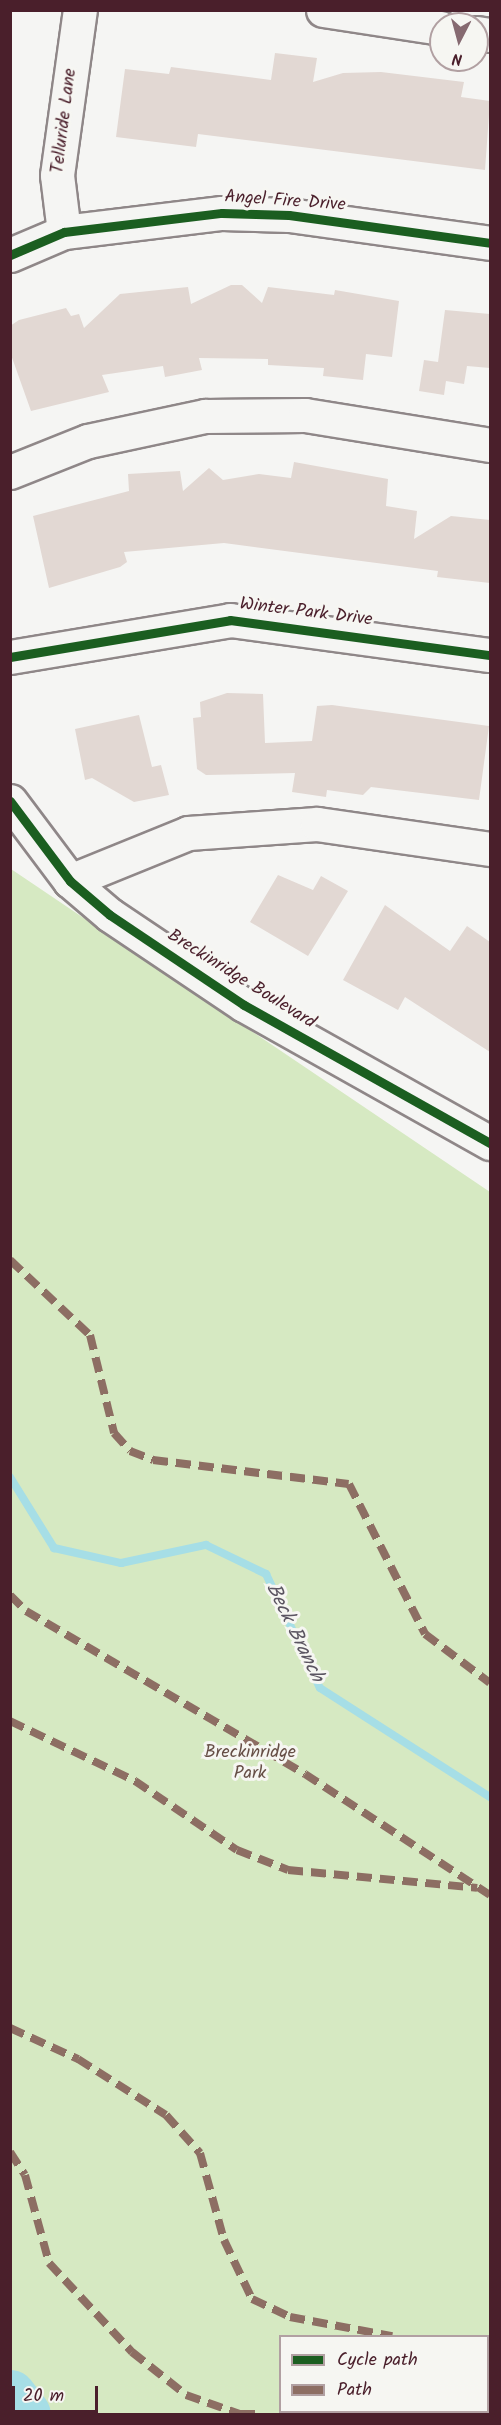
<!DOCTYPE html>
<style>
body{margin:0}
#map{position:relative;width:501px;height:2425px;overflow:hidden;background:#f5f5f3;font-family:Kalam,sans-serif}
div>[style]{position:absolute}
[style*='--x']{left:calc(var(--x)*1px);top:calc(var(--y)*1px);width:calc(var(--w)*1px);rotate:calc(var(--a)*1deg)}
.green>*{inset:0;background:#d6e9c2}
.stream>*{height:8px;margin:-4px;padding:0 4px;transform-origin:4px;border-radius:4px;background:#a6dee6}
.river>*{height:51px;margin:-25.5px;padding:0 25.5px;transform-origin:25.5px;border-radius:25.5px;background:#a6dee6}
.building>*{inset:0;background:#e2d8d3}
.roads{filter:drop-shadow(2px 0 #8f8788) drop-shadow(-2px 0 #8f8788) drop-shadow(0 2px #8f8788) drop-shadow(0 -2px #8f8788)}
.minor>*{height:33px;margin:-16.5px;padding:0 16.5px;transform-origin:16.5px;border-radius:16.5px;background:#f5f5f3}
.quiet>*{height:8px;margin-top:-4px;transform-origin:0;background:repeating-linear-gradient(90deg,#8d6e63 0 15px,transparent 0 23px)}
.cycleway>*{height:9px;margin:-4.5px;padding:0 4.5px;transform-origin:4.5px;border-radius:4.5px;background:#1b5e20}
span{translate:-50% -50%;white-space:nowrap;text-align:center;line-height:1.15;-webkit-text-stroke:6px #f6f6f2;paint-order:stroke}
.street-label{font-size:18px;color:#4a1f2b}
.park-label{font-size:18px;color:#664f46}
.water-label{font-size:20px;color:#5b5561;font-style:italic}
.frame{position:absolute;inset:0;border:12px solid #4a1f2b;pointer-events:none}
.legend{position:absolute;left:279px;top:2335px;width:210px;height:78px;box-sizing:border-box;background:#f6f6f2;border:2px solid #b1a0a2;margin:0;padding:8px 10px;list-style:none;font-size:18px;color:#4a1f2b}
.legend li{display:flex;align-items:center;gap:12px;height:30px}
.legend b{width:30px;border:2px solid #b1a0a2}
.north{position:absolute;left:429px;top:12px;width:60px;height:60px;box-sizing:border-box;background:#f6f6f2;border:2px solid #b1a0a2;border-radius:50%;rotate:186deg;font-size:16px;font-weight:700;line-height:24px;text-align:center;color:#4a1f2b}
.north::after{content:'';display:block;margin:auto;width:21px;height:27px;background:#866a71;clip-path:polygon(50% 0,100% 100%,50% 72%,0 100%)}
.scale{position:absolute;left:12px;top:2386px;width:86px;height:27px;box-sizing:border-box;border:3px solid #4a1f2b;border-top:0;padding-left:8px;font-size:18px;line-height:21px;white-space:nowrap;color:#4a1f2b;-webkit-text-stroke:4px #f6f6f2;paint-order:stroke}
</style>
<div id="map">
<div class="green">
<div style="clip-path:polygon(evenodd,11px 869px,490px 1192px,490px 2414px,11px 2414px,11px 869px,280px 2336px,488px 2336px,488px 2412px,280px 2412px,280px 2336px)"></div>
</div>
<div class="stream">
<div style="--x:10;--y:1477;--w:84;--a:58.2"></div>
<div style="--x:54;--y:1548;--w:69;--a:12.6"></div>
<div style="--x:121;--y:1563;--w:87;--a:-12"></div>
<div style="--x:206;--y:1545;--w:67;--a:25.8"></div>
<div style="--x:266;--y:1574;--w:126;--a:64.7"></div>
<div style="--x:320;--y:1688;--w:202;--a:32.7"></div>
</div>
<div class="river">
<div style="--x:10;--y:2395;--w:24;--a:52"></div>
</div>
<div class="building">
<div style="clip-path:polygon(275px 53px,317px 58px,313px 82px,343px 73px,381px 72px,464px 82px,461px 97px,490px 101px,485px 170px,198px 134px,196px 147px,116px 137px,125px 69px,169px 74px,171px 67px,271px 80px)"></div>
<div style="clip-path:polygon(231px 285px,242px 285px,262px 303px,268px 287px,334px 295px,335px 290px,399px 301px,392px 357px,366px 354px,363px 380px,323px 376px,324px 368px,268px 365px,268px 359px,199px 358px,202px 370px,165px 377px,163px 366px,102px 375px,109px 392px,31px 411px,10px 352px,10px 326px,19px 320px,66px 308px,71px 316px,79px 314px,84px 328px,120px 294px,188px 287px,191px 304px)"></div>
<div style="clip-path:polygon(445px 310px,490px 314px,490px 368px,467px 366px,464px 384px,446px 381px,444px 395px,419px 391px,424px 360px,438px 362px)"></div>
<div style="clip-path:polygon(294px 462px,388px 479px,386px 506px,417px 511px,414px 539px,451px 516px,490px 520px,490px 583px,437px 577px,438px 571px,224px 543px,124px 552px,127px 562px,120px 567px,49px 588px,33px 516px,129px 491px,128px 474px,180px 471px,183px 491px,209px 468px,223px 480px,259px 474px,291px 478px)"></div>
<div style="clip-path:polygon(227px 693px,263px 694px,265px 743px,312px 741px,317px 706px,332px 705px,489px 726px,479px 800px,371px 787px,363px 795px,327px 790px,326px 797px,292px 792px,295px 773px,206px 775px,197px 769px,193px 718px,201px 717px,200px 702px)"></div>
<div style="clip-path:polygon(139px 715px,152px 767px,161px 765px,169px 795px,134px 802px,92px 778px,85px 780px,75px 729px)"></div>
<div style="clip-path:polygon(278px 875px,313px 890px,321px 876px,348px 891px,308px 956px,250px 922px)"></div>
<div style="clip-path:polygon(385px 905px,450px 951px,467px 926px,490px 942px,490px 1052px,405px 997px,398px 1010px,343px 980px)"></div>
</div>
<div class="roads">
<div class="minor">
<div style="--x:323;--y:10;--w:119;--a:8.7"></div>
<div style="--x:477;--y:33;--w:13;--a:9"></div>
<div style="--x:64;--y:232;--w:57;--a:-97"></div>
<div style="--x:57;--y:175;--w:167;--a:-82.1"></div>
<div style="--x:10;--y:255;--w:59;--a:-23.1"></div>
<div style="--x:64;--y:232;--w:159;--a:-6.9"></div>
<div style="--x:222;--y:213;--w:67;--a:1.7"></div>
<div style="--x:289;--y:215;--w:203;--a:7.9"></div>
<div style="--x:10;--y:472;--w:84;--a:-21.7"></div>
<div style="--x:88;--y:441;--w:120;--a:-12.1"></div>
<div style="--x:205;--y:416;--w:100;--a:-0.6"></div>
<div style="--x:305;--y:415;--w:187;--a:9.2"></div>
<div style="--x:10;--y:657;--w:223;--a:-9.5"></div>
<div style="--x:230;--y:620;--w:262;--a:7.7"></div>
<div style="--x:10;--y:801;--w:100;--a:53.1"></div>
<div style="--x:70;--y:881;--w:52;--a:40.4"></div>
<div style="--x:110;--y:915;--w:161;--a:33.9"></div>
<div style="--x:244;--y:1005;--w:282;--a:29.3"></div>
<div style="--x:70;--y:881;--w:127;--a:-22.1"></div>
<div style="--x:188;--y:833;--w:129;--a:-4"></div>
<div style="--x:317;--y:824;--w:175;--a:8.2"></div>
</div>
</div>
<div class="quiet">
<div style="--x:10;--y:1260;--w:110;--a:43.2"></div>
<div style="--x:90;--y:1335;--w:101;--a:76.2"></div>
<div style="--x:114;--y:1433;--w:24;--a:48"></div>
<div style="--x:130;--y:1451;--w:25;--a:21"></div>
<div style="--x:153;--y:1460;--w:197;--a:7"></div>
<div style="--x:349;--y:1484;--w:168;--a:63.1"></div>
<div style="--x:425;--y:1634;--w:81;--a:37"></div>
<div style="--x:10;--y:1595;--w:23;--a:45"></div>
<div style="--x:26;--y:1611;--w:323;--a:30.3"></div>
<div style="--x:305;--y:1774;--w:221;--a:33.2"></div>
<div style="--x:10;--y:1721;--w:139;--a:25.6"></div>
<div style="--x:135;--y:1781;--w:123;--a:34.1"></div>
<div style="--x:237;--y:1850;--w:55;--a:21.4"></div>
<div style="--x:288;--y:1870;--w:190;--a:5.4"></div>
<div style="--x:10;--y:2028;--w:75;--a:24.5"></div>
<div style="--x:78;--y:2059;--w:104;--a:32.5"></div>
<div style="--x:166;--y:2115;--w:51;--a:48.2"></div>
<div style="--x:200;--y:2153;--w:90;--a:74.6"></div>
<div style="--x:224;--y:2240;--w:65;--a:64.6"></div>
<div style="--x:252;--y:2299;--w:42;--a:25.3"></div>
<div style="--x:290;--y:2317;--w:104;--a:10.6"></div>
<div style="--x:10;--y:2152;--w:27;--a:57"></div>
<div style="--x:25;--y:2175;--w:91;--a:74.7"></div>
<div style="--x:49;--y:2263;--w:122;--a:47"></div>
<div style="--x:132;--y:2352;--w:69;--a:38.5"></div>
<div style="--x:186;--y:2395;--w:57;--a:19.4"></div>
<div style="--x:240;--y:2414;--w:19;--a:0"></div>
<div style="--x:454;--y:2412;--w:3;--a:45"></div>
</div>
<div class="cycleway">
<div style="--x:10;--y:255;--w:59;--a:-23.1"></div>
<div style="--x:64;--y:232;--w:159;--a:-6.9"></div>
<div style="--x:222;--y:213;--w:67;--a:1.7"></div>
<div style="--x:289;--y:215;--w:203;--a:7.9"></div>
<div style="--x:10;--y:657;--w:223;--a:-9.5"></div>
<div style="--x:230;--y:620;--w:262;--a:7.7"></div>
<div style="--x:10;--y:801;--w:100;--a:53.1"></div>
<div style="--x:70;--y:881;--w:52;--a:40.4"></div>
<div style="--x:110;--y:915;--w:161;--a:33.9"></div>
<div style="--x:244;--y:1005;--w:282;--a:29.3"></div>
</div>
<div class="street-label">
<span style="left:65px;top:121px;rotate:-83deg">Telluride Lane</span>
<span style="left:285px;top:202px;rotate:4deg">Angel Fire Drive</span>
<span style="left:306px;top:613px;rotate:7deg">Winter Park Drive</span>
<span style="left:241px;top:980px;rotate:32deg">Breckinridge Boulevard</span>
</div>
<div class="park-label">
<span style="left:250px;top:1764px">Breckinridge<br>Park</span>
</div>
<div class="water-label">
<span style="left:294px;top:1633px;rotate:64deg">Beck Branch</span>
</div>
<div class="frame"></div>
<ul class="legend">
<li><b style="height:8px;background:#1b5e20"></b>Cycle path</li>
<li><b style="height:8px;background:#8d6e63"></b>Path</li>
</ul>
<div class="north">N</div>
<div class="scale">20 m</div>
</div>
